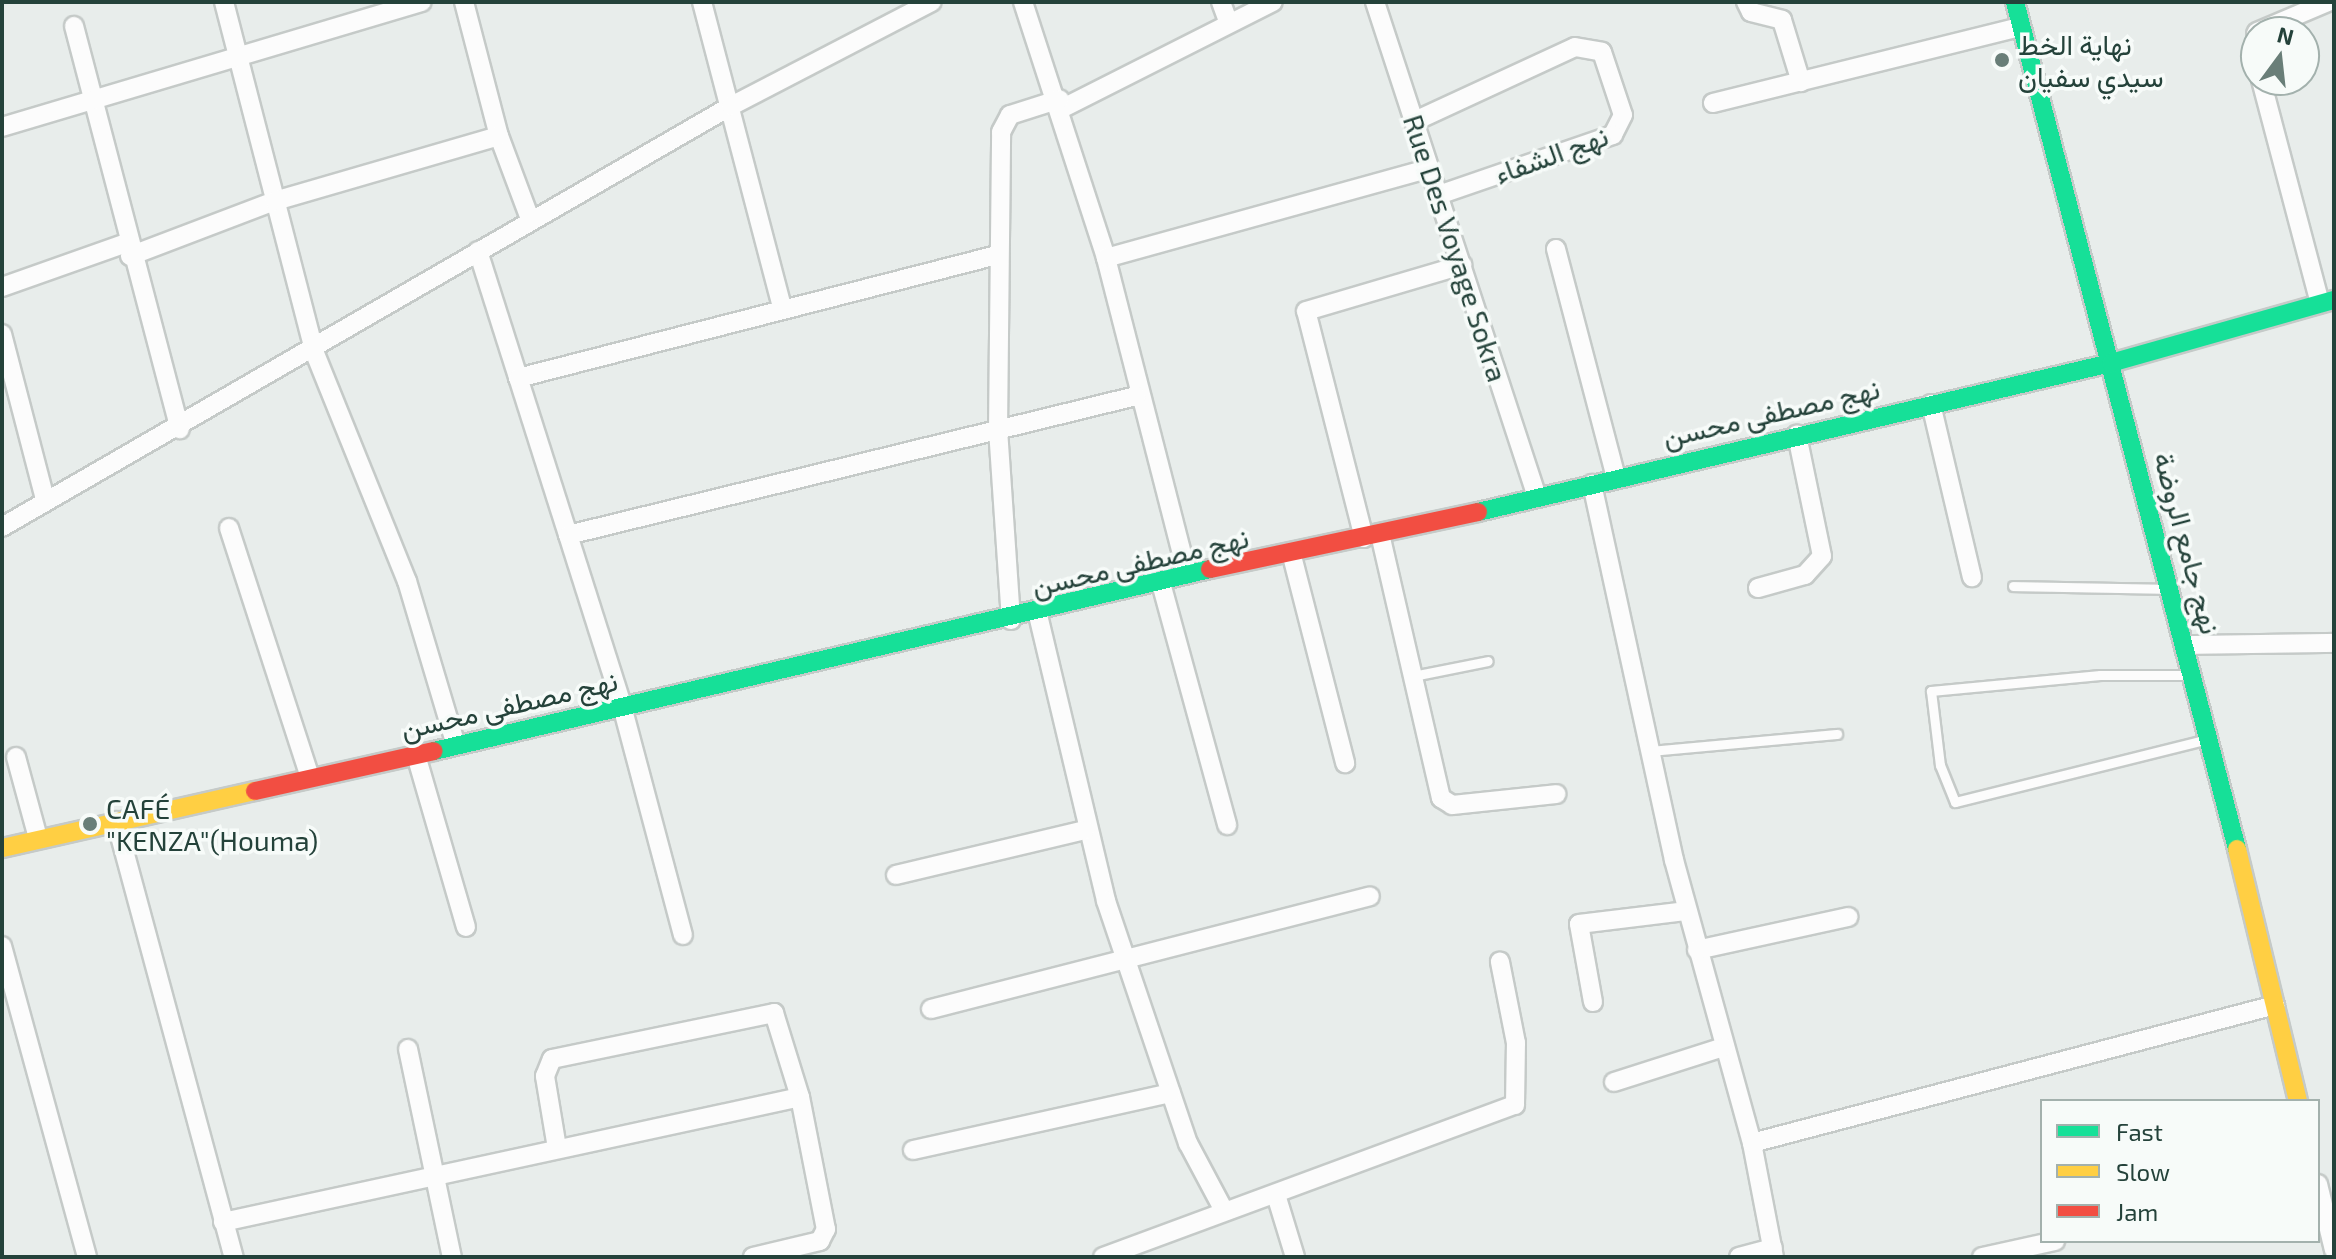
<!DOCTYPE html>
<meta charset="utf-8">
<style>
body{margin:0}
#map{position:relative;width:2336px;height:1259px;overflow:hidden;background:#e8edeb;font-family:"Exo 2",Vazirmatn,sans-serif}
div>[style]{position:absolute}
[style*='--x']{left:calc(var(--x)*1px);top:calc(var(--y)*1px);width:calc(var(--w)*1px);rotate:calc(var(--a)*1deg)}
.roads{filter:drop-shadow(2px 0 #c5cac8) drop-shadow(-2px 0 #c5cac8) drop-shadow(0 2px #c5cac8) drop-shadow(0 -2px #c5cac8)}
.lane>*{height:9px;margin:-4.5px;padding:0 4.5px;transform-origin:4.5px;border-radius:4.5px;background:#fcfcfc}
.street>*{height:18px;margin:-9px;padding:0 9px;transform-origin:9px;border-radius:9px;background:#fcfcfc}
.fast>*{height:18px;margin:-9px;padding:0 9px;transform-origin:9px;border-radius:9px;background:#16e098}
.slow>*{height:18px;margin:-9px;padding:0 9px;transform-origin:9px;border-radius:9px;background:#ffcf43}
.jam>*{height:18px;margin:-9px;padding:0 9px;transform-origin:9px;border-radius:9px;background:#f24e42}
.dots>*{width:22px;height:22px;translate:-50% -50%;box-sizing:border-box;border:4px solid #f7fbf9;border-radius:50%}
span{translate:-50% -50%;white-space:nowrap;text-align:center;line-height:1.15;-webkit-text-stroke:7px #f7fbf9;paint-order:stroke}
.poi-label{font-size:28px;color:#24423a}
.left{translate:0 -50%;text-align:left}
.street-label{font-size:28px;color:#24423a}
.frame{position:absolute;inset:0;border:4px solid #24423a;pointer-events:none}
.legend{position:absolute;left:2040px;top:1099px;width:280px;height:144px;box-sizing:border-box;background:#f7fbf9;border:2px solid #a3b1ad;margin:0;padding:10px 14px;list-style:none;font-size:24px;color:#24423a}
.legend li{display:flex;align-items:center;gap:16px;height:40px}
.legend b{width:40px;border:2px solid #a3b1ad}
.north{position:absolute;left:2240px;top:16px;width:80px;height:80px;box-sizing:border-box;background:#f7fbf9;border:2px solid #a3b1ad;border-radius:50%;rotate:15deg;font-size:22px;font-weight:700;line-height:32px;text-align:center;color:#24423a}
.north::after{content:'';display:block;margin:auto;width:28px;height:36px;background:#697e78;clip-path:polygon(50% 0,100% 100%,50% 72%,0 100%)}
</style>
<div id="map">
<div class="roads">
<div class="lane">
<div style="--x:2013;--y:586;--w:157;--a:1.1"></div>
<div style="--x:1418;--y:675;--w:71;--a:-11.3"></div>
<div style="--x:2192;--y:675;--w:92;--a:180"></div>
<div style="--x:2100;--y:675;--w:170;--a:174.6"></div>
<div style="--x:1931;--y:691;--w:75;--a:83.1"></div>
<div style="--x:1940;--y:765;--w:40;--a:68"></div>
<div style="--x:1955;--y:802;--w:261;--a:-14"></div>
<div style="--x:1649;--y:751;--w:189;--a:-5.2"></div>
</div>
<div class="street">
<div style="--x:224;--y:2;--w:360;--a:75.5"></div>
<div style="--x:314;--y:351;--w:248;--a:68"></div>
<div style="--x:407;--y:581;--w:171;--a:73.4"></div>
<div style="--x:464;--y:2;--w:138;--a:75.4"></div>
<div style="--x:499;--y:136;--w:89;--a:69.5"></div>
<div style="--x:702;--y:2;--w:314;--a:75.3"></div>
<div style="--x:1023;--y:2;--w:269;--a:72"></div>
<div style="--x:1106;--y:258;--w:325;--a:75.6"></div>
<div style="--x:1221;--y:2;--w:20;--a:70"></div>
<div style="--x:1375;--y:2;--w:518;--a:71.88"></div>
<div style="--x:1746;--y:2;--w:11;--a:63"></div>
<div style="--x:1751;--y:12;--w:32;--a:14"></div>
<div style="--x:1782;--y:20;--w:65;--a:73"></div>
<div style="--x:74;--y:26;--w:417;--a:75.3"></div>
<div style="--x:2257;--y:32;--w:77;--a:-22.9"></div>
<div style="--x:2256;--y:34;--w:25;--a:90"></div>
<div style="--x:2261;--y:80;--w:231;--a:75.2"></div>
<div style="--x:1713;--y:103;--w:317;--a:-13.9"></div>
<div style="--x:1063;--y:108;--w:235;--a:-26.8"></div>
<div style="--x:1415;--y:121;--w:176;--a:-24.8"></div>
<div style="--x:1575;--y:47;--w:27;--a:10"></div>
<div style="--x:1602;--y:52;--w:66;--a:71.6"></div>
<div style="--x:1623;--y:115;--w:22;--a:117"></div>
<div style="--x:1613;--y:135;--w:184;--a:161"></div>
<div style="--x:2;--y:127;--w:438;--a:-16.6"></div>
<div style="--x:1556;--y:249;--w:236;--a:75.3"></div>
<div style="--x:478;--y:251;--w:477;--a:72.4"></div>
<div style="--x:622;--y:706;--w:237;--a:75.1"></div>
<div style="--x:130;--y:256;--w:155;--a:-20.8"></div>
<div style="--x:275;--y:201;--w:233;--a:-16.2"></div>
<div style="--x:1106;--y:258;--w:336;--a:-15.5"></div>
<div style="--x:2;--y:287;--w:132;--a:-19.5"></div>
<div style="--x:2;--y:334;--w:171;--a:75.4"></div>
<div style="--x:518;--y:378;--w:496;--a:-14.4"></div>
<div style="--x:1931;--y:404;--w:178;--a:76.7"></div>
<div style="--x:1592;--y:484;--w:385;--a:77.7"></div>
<div style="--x:1674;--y:860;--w:294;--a:74.6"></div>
<div style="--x:1752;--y:1143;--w:116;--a:79.1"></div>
<div style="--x:2;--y:527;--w:842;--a:-30.01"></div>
<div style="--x:731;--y:106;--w:226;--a:-27.4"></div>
<div style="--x:229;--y:528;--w:262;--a:72"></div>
<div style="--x:1380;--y:534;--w:271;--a:77"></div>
<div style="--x:1441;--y:798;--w:13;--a:32"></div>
<div style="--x:1452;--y:805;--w:105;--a:-6"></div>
<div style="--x:568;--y:535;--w:585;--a:-13.75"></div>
<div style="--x:1364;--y:538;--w:234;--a:-104.3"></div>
<div style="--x:1306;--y:311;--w:163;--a:-16.4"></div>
<div style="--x:1292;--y:556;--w:214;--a:75.6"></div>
<div style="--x:1161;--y:583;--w:251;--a:74.7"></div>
<div style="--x:1758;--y:588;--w:49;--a:-15.5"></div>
<div style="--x:1805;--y:575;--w:25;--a:-48"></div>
<div style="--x:1822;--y:556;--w:124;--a:-101.7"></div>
<div style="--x:1038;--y:615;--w:294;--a:76.6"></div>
<div style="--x:1106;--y:901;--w:256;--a:71.3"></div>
<div style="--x:1188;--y:1143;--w:72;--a:62"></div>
<div style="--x:1011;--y:620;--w:189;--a:-93.9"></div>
<div style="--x:998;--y:431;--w:299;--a:-89.4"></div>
<div style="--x:1001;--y:132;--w:19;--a:-62"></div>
<div style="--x:1010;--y:115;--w:52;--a:-17.7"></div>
<div style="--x:2187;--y:645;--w:147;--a:-0.8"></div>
<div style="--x:416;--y:755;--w:179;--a:73.8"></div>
<div style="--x:16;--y:757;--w:84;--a:74.8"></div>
<div style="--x:116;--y:821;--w:452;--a:74.9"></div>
<div style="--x:896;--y:875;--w:194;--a:-13.4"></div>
<div style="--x:2;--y:946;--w:322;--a:74.7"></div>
<div style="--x:1697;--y:950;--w:155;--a:-12.3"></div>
<div style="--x:1593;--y:1002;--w:79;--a:-100.2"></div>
<div style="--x:1579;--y:924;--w:109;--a:-6.9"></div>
<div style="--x:931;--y:1009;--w:453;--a:-14.4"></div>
<div style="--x:408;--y:1049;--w:213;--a:78.1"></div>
<div style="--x:1614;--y:1082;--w:115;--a:-17.7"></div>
<div style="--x:1752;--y:1143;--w:541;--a:-14.78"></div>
<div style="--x:557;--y:1148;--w:73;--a:-99.5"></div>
<div style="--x:545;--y:1076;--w:18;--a:-68"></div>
<div style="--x:552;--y:1059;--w:227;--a:-11.7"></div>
<div style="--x:774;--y:1013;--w:88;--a:72.8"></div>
<div style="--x:800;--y:1097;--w:135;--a:78.9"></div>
<div style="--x:826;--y:1229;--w:13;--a:117"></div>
<div style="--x:820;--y:1241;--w:69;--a:166.6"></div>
<div style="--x:913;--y:1150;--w:264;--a:-12.5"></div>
<div style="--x:2318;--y:1184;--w:68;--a:76.4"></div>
<div style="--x:1277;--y:1198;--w:62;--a:73"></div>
<div style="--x:223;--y:1222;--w:590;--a:-12.22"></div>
<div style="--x:1103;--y:1257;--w:439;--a:-20.3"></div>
<div style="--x:1515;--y:1105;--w:62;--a:-89.1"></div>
<div style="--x:1516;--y:1043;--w:83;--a:-101.2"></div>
<div style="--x:1739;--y:1257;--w:35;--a:-15"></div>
<div style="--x:1982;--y:1257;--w:75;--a:-12.4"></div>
</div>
<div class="fast">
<div style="--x:2015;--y:2;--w:876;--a:75.31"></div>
<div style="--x:1478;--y:512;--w:650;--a:-13.25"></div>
<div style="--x:2111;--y:363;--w:232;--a:-15.8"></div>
<div style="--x:434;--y:751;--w:797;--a:-13.2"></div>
</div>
<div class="slow">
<div style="--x:2;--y:848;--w:259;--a:-12.7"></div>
<div style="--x:2237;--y:849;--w:259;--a:76.4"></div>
</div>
<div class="jam">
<div style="--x:1210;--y:569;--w:274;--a:-12"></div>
<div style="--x:255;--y:791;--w:183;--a:-12.6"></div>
</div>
</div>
<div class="dots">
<div style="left:2002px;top:60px;background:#697e78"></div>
<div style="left:90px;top:824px;background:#697e78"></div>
</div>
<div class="poi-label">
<span class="left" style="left:2018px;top:60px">نهاية الخط<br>سيدي سفيان</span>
<span class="left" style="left:106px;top:824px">CAFÉ<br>"KENZA"(Houma)</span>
</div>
<div class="street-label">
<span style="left:1551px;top:154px;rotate:-20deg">نهج الشفاء</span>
<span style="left:1456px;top:248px;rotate:72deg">Rue Des Voyage Sokra</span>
<span style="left:1771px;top:412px;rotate:-13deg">نهج مصطفى محسن</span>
<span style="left:2188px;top:543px;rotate:75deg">نهج جامع الروضة</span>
<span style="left:1140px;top:561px;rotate:-13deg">نهج مصطفى محسن</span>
<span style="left:509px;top:704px;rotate:-13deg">نهج مصطفى محسن</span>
</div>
<div class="frame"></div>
<ul class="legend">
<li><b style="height:10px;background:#16e098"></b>Fast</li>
<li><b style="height:10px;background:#ffcf43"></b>Slow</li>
<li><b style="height:10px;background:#f24e42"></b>Jam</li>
</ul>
<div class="north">N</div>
</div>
